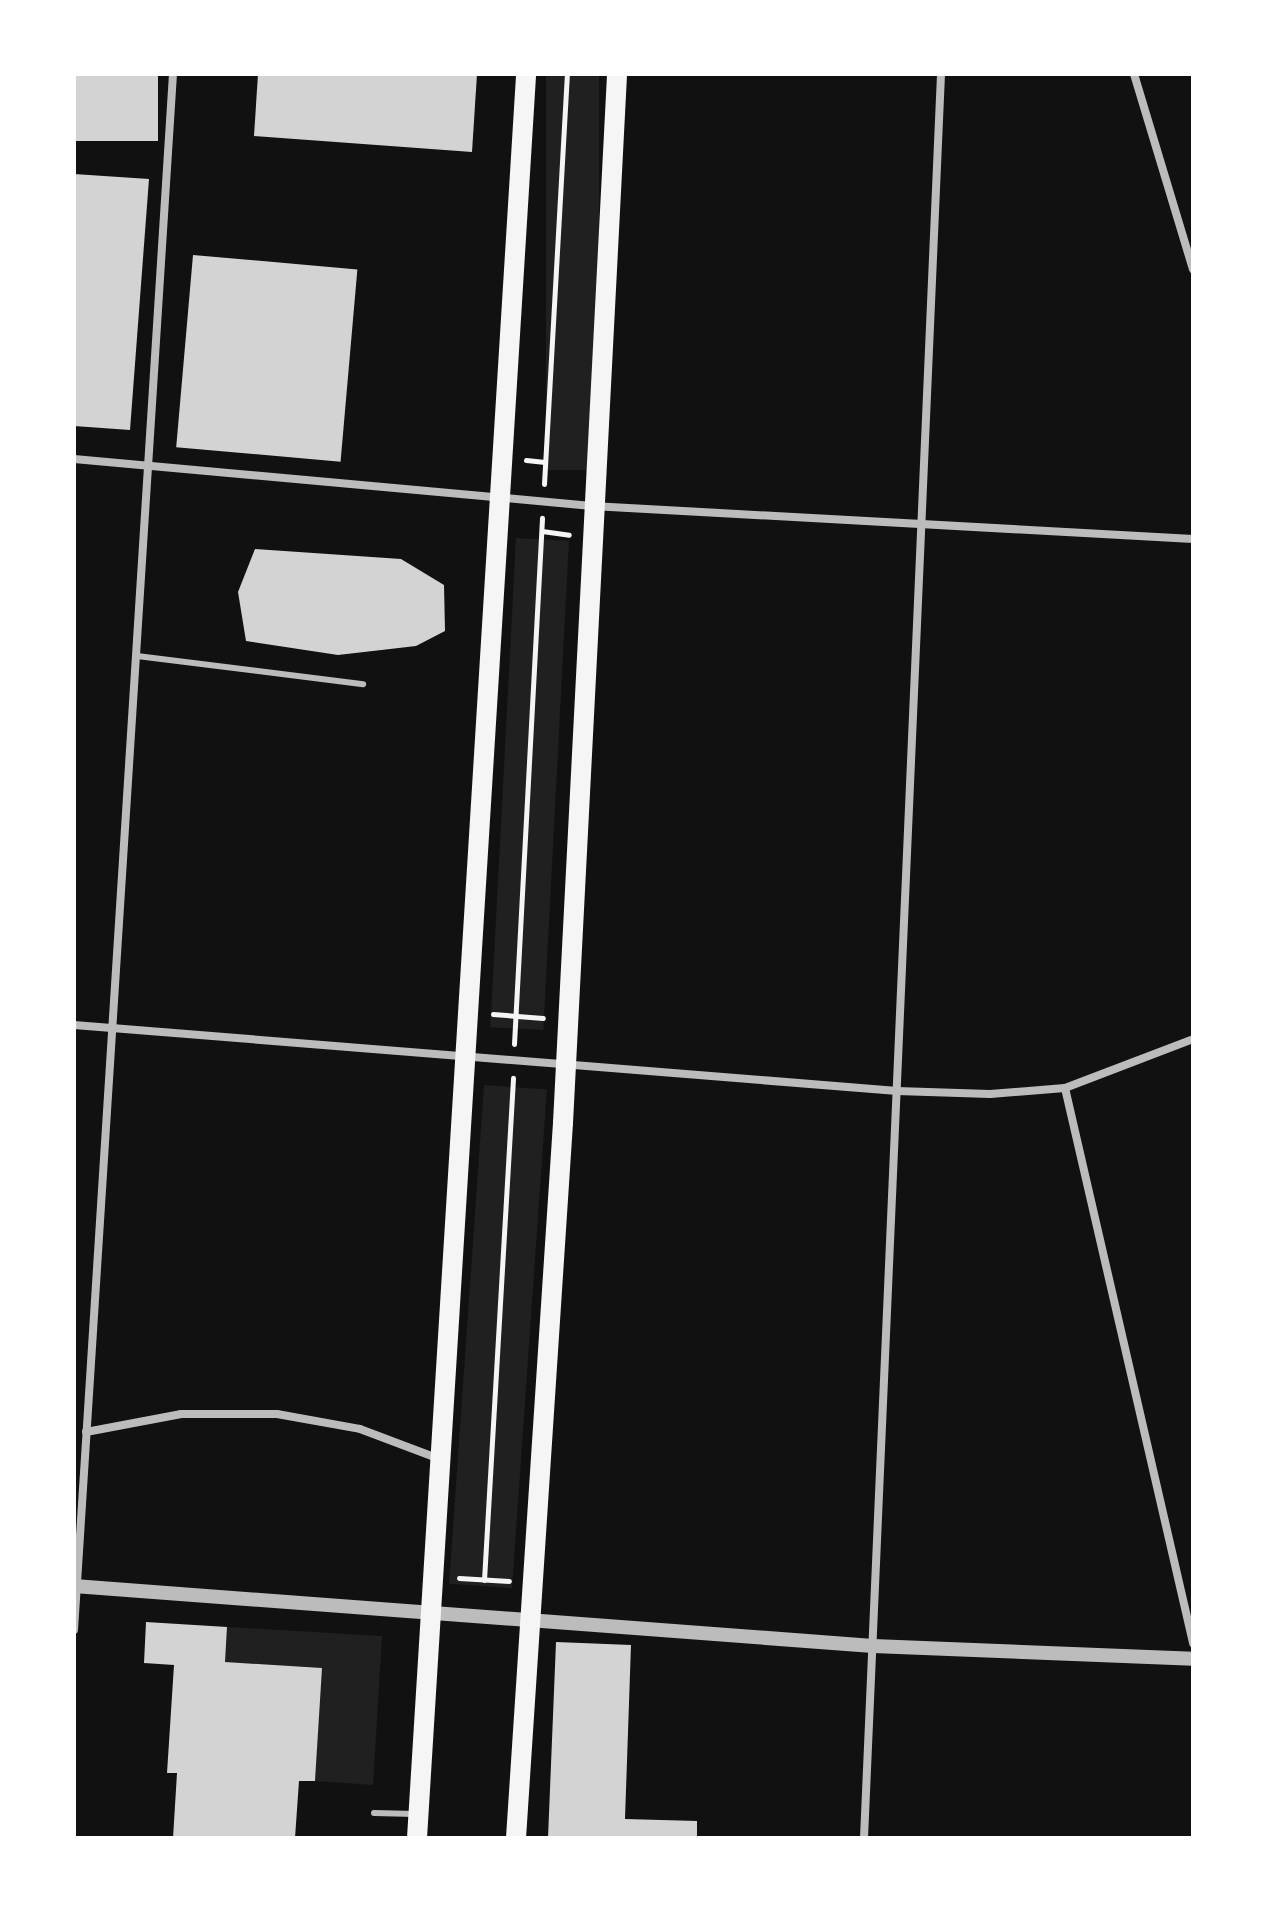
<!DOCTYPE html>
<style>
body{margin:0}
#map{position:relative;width:1267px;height:1912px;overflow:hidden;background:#111;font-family:"Fira Sans",sans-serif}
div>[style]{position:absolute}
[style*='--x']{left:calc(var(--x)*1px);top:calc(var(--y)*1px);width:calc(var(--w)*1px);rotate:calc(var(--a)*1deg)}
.green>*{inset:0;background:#202020;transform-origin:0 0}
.building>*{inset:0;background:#d3d3d3;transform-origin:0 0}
.path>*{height:5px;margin:-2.5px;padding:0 2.5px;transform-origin:2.5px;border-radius:2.5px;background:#f5f5f5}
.service>*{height:6px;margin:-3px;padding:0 3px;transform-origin:3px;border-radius:3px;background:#bcbcbc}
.minor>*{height:8px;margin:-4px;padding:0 4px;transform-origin:4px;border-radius:4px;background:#bcbcbc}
.tertiary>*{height:14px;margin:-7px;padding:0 7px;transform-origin:7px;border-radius:7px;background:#bcbcbc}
.primary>*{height:20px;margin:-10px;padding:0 10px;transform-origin:10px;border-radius:10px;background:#f5f5f5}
span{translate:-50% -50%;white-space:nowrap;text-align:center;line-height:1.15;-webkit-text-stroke:8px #fff;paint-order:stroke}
.frame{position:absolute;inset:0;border:76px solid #fff;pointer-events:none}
</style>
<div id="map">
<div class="green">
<div style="left:546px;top:74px;width:53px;height:396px"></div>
<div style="left:516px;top:538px;width:53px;height:490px;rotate:3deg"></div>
<div style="left:484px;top:1085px;width:63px;height:500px;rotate:4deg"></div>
<div style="clip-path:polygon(227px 1627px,382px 1636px,373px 1785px,315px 1781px,321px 1668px,225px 1662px)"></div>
</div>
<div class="building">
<div style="left:74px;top:74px;width:84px;height:67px"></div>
<div style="clip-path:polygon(258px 74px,477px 74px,472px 152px,254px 136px)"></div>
<div style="clip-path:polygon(74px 174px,149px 179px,130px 430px,74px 426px)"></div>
<div style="left:193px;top:255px;width:165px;height:193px;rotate:5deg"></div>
<div style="clip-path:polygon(255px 549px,401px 559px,444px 585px,445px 631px,416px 646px,338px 655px,246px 641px,238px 592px)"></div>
<div style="clip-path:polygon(146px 1622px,227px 1627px,225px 1662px,322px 1668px,315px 1781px,299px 1781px,295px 1838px,173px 1838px,177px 1773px,167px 1773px,174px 1665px,144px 1663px)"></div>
<div style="clip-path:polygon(556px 1642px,631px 1645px,625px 1819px,697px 1821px,697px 1838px,548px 1838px)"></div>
</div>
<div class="path">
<div style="--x:526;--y:460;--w:19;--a:6"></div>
<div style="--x:544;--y:484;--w:411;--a:-86.8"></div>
<div style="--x:542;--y:531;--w:27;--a:8"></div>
<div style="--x:493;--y:1014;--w:50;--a:4.6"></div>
<div style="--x:514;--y:1044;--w:527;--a:-86.95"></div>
<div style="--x:459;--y:1578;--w:50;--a:3.4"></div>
<div style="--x:484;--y:1580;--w:503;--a:-86.69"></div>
</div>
<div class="service">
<div style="--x:137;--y:656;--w:228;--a:7.1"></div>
<div style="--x:374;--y:1813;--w:41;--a:1.4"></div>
</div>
<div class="minor">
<div style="--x:1134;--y:74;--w:204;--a:73.2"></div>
<div style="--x:74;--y:459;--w:520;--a:5.18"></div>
<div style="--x:592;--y:506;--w:602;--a:3.14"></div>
<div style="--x:74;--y:1025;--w:826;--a:4.58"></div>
<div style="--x:897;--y:1091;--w:93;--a:1.8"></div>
<div style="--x:990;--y:1094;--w:75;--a:-4.6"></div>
<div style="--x:1065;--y:1088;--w:137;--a:-20.9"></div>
<div style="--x:1065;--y:1088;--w:570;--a:77.01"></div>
<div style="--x:86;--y:1432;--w:97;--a:-10.7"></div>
<div style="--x:181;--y:1414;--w:96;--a:0"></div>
<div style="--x:277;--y:1414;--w:84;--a:10.2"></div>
<div style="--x:360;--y:1429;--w:85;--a:20.6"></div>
<div style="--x:74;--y:1630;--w:1559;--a:-86.36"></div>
<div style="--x:864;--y:1838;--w:1766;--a:-87.5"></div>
</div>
<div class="tertiary">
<div style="--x:74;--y:1586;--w:801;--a:4.29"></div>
<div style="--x:873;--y:1646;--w:320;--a:2.3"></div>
</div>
<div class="primary">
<div style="--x:417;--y:1838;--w:1767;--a:-86.46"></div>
<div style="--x:516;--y:1838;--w:717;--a:-86.24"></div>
<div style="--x:563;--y:1123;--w:1050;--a:-87.05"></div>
</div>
<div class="frame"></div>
</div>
